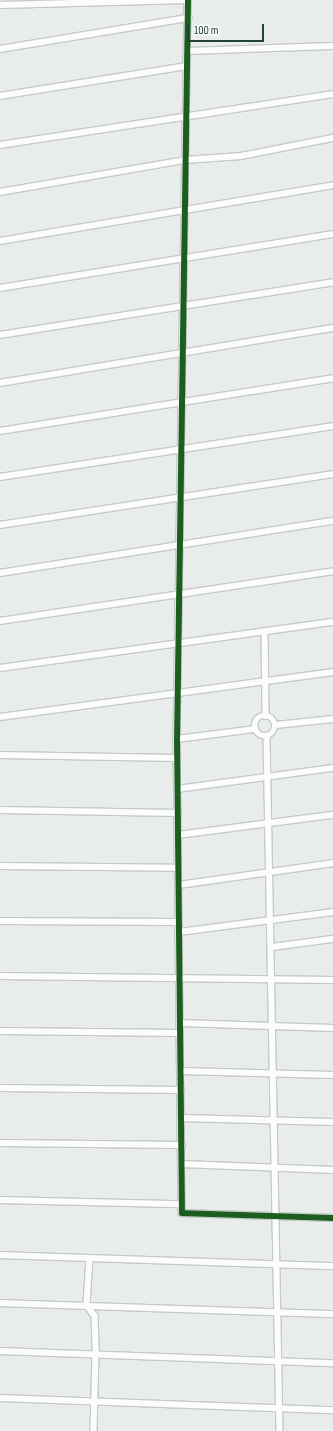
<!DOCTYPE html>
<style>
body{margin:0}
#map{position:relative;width:333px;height:1431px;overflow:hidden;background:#e8edeb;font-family:"Sofia Sans Condensed",sans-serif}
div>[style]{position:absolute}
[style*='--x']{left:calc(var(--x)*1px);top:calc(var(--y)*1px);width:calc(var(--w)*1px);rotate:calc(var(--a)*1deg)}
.roads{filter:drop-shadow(1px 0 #c5cac8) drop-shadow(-1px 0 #c5cac8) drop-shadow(0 1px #c5cac8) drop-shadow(0 -1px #c5cac8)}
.minor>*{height:5.5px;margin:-2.75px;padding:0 2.75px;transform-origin:2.75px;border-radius:2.75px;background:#fcfcfc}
.minor>.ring{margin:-2.75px;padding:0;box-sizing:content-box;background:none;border:5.5px solid #fcfcfc;border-radius:50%}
.cycleway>*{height:6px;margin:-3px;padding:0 3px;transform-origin:3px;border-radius:3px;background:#1b5e20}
span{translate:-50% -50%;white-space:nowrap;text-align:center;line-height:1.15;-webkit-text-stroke:4px #f7fbf9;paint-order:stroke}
.scale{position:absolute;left:187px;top:24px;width:77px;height:18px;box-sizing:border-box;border:2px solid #24423a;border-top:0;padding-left:5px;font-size:12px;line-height:14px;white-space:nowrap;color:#24423a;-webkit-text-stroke:3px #f7fbf9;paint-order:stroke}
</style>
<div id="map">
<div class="roads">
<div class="minor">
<div style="--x:188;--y:0;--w:739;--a:90.85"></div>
<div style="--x:177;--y:739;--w:474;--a:89.4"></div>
<div style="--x:182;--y:1213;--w:151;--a:1.9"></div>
<div style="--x:0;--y:5;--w:186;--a:-1.5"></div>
<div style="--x:0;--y:49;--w:191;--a:-9.4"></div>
<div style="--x:187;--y:51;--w:146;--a:-2"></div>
<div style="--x:0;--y:96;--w:189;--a:-9.1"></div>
<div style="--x:0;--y:145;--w:337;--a:-8.7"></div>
<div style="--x:0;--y:192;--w:188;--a:-9.8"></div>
<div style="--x:185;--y:160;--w:56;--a:-4.1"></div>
<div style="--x:241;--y:156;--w:94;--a:-11.1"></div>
<div style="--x:0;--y:241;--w:338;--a:-9.5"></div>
<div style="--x:0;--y:288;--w:337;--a:-9.2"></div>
<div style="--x:0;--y:335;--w:337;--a:-9"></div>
<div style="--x:0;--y:383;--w:338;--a:-9.4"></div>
<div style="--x:0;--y:431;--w:337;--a:-9"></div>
<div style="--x:0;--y:477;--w:337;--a:-8.7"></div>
<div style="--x:0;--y:525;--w:337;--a:-8.7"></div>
<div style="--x:0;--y:573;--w:337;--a:-8.9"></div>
<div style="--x:0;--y:621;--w:337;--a:-8.5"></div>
<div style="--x:265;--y:632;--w:84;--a:89.3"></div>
<div style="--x:0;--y:668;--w:336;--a:-7.9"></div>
<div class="ring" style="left:255px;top:716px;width:14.5px;height:14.5px"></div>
<div style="--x:0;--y:717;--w:336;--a:-7.7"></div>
<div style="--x:276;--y:725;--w:57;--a:-6"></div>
<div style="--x:267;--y:737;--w:694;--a:88.93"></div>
<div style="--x:177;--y:739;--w:79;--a:-7.3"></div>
<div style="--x:0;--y:755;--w:177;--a:1"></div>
<div style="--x:177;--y:789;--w:157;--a:-7.7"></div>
<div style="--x:0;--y:810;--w:178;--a:1"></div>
<div style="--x:178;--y:835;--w:156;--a:-7.4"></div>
<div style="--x:0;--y:866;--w:178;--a:0.6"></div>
<div style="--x:179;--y:885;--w:156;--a:-8.1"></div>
<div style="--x:0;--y:921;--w:179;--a:0.3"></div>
<div style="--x:179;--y:932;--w:155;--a:-7.4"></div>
<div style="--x:272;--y:947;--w:62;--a:-7.5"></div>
<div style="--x:0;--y:976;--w:333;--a:0.7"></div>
<div style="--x:180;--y:1023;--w:153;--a:1.9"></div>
<div style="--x:0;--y:1031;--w:180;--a:0.6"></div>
<div style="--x:181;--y:1071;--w:152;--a:1.5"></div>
<div style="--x:0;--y:1088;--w:181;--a:0.6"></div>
<div style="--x:181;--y:1118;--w:152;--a:1.5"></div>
<div style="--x:0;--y:1143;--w:182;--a:0.6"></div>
<div style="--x:182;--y:1164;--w:151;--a:2.3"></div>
<div style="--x:0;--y:1200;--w:182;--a:1.3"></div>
<div style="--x:0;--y:1255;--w:333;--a:1.9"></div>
<div style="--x:90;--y:1258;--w:47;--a:93.7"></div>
<div style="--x:87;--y:1305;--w:14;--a:54"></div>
<div style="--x:95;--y:1316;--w:38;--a:88"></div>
<div style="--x:96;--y:1354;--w:77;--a:91.5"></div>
<div style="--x:0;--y:1303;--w:333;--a:1.9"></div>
<div style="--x:0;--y:1351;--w:333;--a:2.1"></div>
<div style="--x:0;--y:1398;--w:333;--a:2.1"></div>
</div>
</div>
<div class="cycleway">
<div style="--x:188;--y:0;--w:739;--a:90.85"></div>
<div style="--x:177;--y:739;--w:474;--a:89.4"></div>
<div style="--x:182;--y:1213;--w:151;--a:1.9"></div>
</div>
<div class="scale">100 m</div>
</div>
